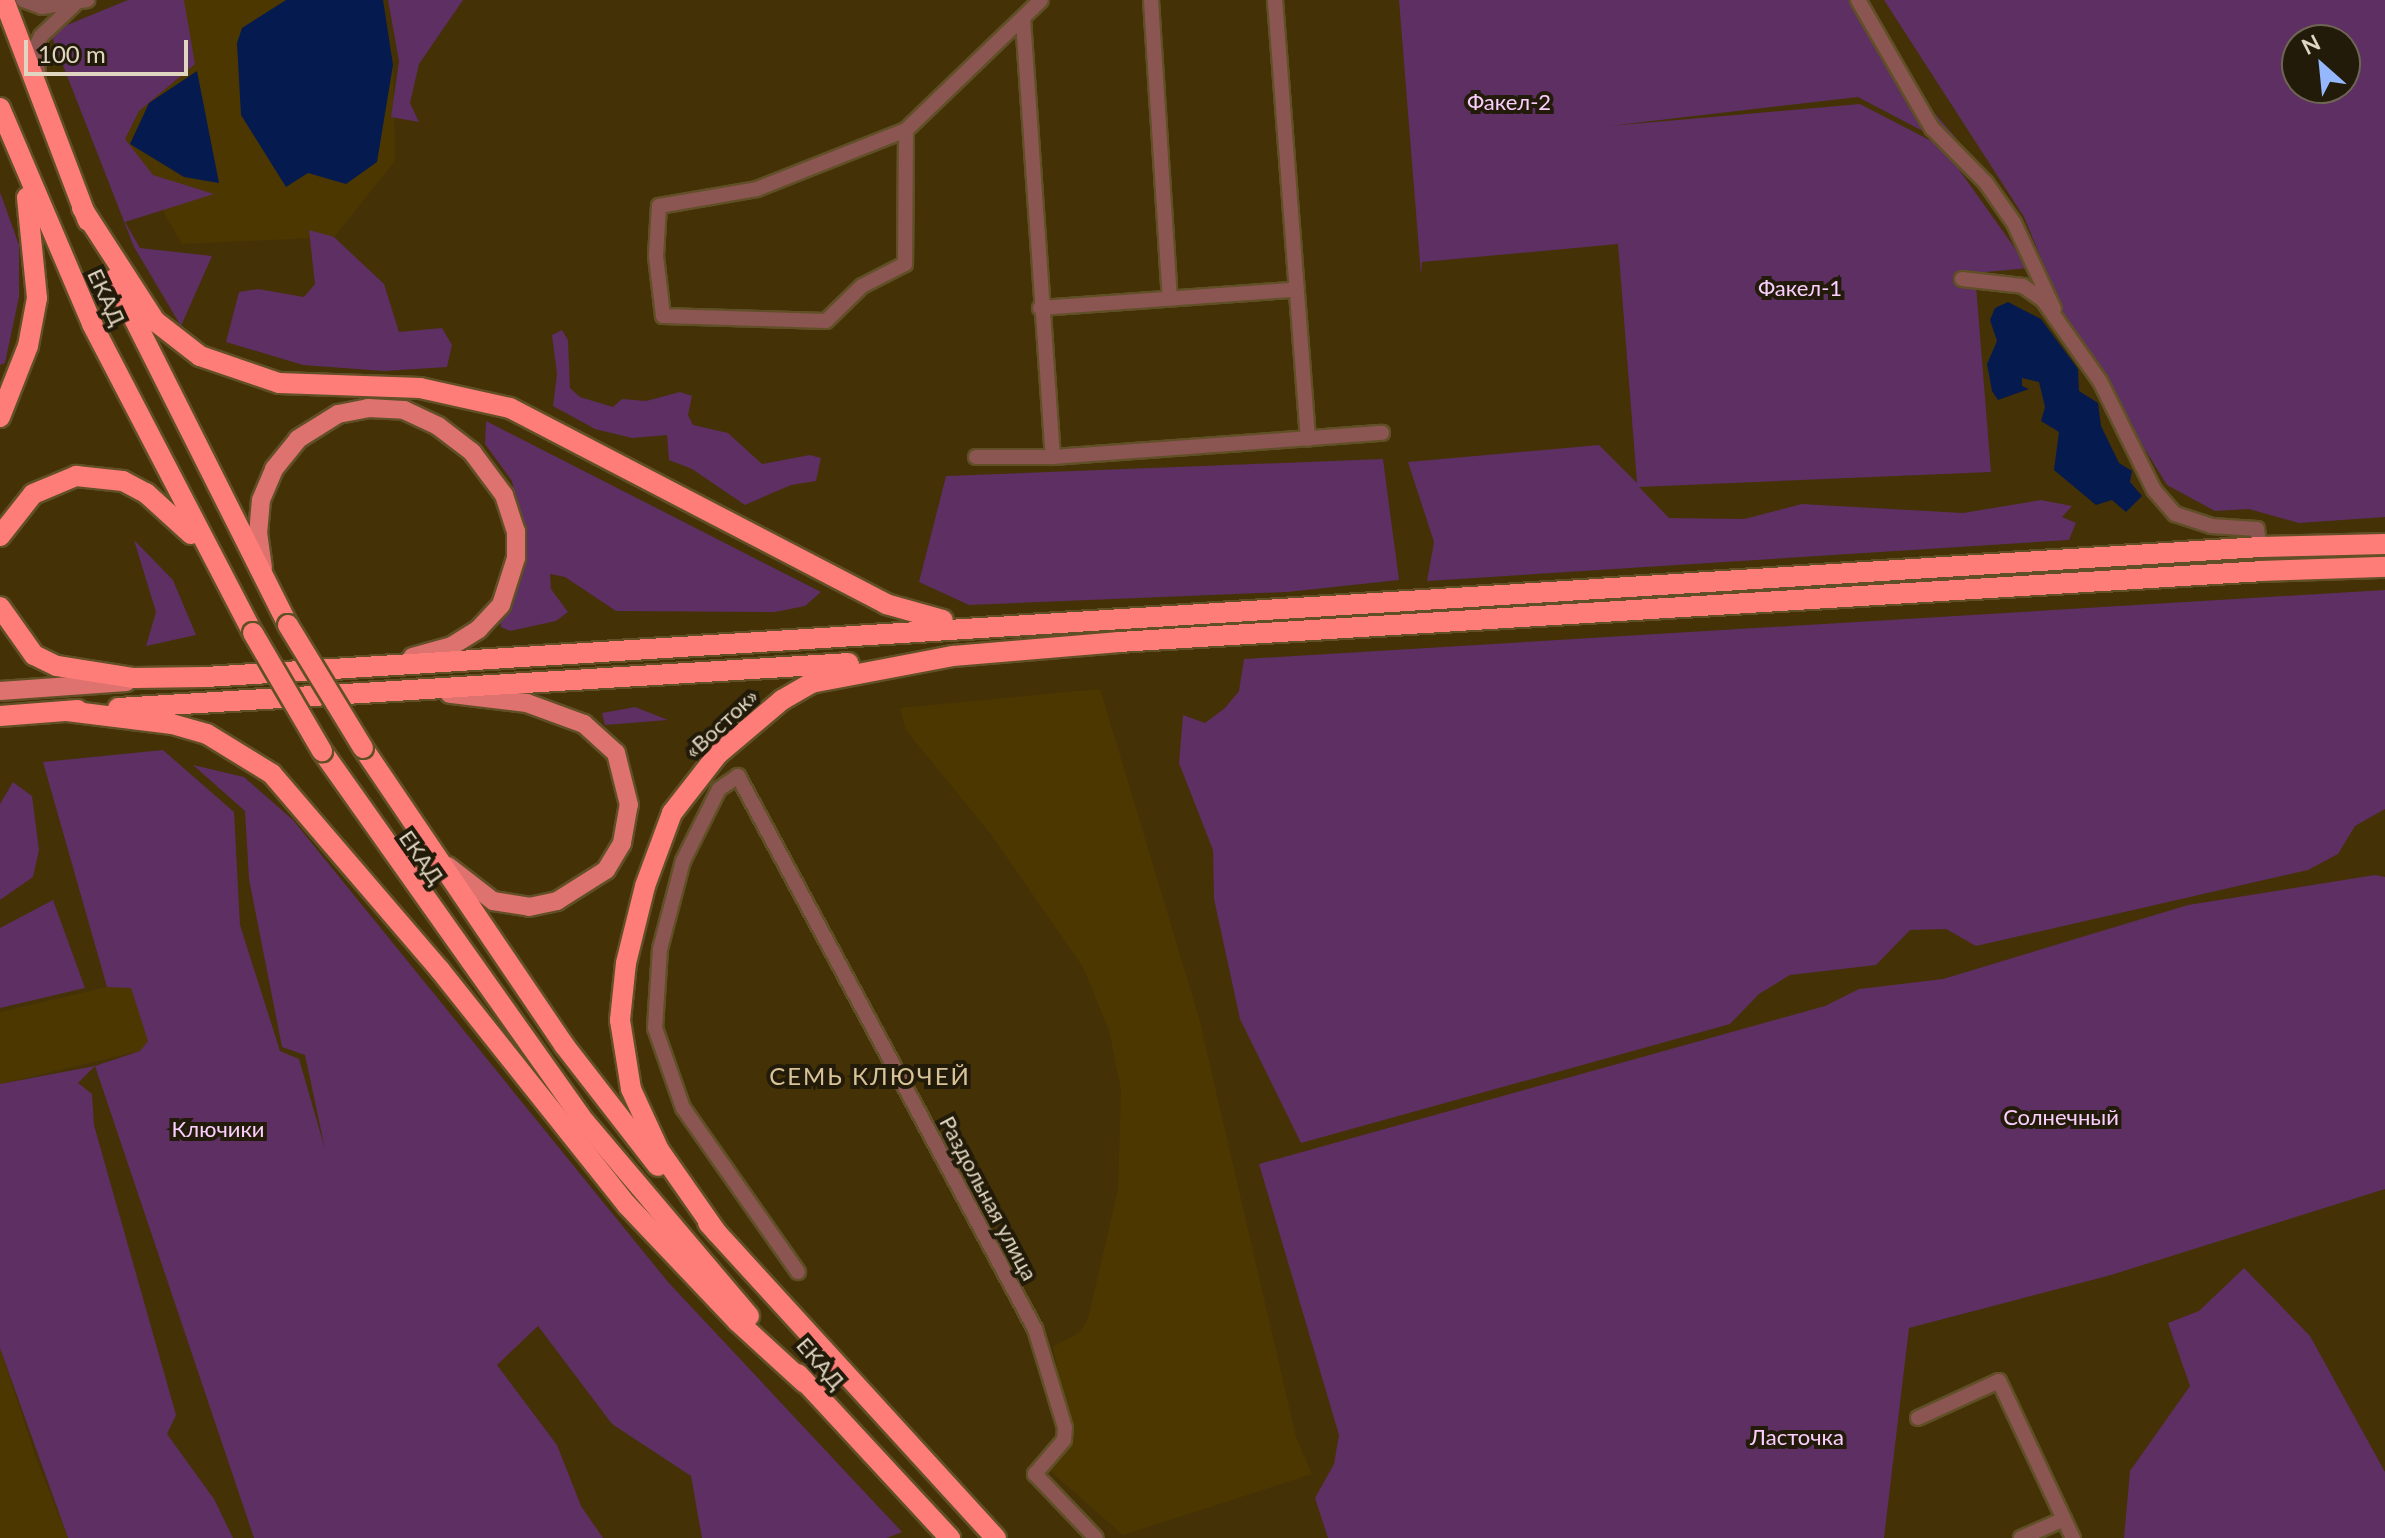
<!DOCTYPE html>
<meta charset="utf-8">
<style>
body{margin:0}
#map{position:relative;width:2385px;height:1538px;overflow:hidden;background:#443106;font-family:Lato,sans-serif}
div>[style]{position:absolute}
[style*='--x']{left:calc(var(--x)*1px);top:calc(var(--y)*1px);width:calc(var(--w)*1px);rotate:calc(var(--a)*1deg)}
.built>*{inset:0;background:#4d3700}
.green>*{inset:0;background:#5d2f62}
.water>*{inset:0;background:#051a4e}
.roads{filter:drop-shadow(2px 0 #604f27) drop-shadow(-2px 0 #604f27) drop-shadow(0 2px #604f27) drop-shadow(0 -2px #604f27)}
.minor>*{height:14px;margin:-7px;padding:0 7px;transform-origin:7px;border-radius:7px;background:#8b5652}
.major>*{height:18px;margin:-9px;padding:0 9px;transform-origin:9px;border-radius:9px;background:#de726e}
.highway>*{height:20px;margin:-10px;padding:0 10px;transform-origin:10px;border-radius:10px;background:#ff7d78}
.bridges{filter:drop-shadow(2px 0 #604f27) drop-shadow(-2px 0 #604f27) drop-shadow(0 2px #604f27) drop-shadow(0 -2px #604f27)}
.highway-bridge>*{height:20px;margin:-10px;padding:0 10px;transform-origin:10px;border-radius:10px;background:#ff7d78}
span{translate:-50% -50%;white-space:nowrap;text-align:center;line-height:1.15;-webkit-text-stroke:8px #231b0a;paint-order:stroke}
.park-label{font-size:22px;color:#facefd}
.street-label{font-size:22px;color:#e0d5c0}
.neighbourhood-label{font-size:24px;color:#d9c398;letter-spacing:2px}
.north{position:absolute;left:2281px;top:24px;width:80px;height:80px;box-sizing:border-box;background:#231b0a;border:2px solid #6f6553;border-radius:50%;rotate:333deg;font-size:22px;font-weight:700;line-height:32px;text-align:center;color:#e0d5c0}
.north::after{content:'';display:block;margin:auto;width:28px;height:36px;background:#94b7fd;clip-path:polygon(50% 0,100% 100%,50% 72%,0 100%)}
.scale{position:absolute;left:24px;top:40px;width:164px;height:36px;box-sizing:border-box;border:4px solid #e0d5c0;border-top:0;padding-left:10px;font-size:24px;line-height:28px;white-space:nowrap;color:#e0d5c0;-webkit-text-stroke:6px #231b0a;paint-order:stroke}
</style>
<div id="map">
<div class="built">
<div style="clip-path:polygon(175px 0,374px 0,393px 65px,395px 161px,334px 237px,182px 244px,75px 57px)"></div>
<div style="clip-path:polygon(1100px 689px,1199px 1018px,1296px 1437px,1312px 1474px,1123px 1535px,1048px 1469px,1071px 1439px,1053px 1347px,1080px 1332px,1088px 1319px,1118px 1190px,1121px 1090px,1109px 1030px,1083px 967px,990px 833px,906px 730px,900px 708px)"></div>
<div style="clip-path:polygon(107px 987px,131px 987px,149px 1041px,140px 1051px,0 1084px,0 1012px)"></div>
<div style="clip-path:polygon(0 1348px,36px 1458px,68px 1538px,0 1538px)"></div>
</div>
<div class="green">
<div style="clip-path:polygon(128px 0,184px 0,195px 64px,139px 111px,125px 139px,153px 175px,214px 194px,125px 222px,140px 248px,212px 256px,181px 326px,134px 247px,50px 32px)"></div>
<div style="clip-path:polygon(388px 0,463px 0,419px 64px,410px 103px,419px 122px,391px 117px,399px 61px)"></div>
<div style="clip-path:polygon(1399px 0,1869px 0,1931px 109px,1957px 139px,1936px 138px,1858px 97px,1609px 126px,1860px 104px,1943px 147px,2029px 268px,1975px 273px,1991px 472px,1639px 487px,1669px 518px,1744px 519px,1802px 504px,1963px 513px,2041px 500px,2072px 506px,2062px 517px,2076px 523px,2069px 540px,1427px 581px,1434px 542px,1408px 462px,1599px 445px,1637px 483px,1618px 244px,1422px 262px,1421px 275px)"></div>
<div style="clip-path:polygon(evenodd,1884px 0,2385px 0,2385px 517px,2299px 523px,2249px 509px,2215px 511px,2167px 485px,2069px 327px,2024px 217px,1884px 0,2297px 40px,2345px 40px,2345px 88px,2297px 88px,2297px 40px)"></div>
<div style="clip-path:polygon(0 192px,19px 245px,19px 297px,5px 363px,0 365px)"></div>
<div style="clip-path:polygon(309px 230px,334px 237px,384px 284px,399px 332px,442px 328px,452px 345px,447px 367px,384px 371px,303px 365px,226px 342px,239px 292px,258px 289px,304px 297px,315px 284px)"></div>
<div style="clip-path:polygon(562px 330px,568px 340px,570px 388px,580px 397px,613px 407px,622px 399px,646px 401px,680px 392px,692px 396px,688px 415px,693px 425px,728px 433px,762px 464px,810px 455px,821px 458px,816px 481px,791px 485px,745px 505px,692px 469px,669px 460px,667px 435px,632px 438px,595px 429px,553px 406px,557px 374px,552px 335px)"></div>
<div style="clip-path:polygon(486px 421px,821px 592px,805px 606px,775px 612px,616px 611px,565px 577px,550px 574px,551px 589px,568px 612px,556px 621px,510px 631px,501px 627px,499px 615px,510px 607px,527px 549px,512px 481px,485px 444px)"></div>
<div style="clip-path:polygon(1383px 459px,1399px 580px,1287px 592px,969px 605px,919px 582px,946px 476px)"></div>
<div style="clip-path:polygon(134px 540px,173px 580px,196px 635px,146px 646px,156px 612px)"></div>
<div style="clip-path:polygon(2385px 590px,2385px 809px,2355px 826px,2338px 854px,2308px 870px,1976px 946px,1946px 929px,1910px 930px,1876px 965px,1790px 975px,1759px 994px,1730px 1024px,1301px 1143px,1240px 1019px,1214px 899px,1213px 850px,1179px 763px,1183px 715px,1205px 723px,1225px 708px,1239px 691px,1244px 659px)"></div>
<div style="clip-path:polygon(635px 707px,668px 720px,605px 725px,602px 713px)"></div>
<div style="clip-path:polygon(163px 750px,234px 812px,240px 925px,280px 1051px,299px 1059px,325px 1149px,305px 1055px,282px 1047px,249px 879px,245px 811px,193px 765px,244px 777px,293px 820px,668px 1282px,902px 1532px,887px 1538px,702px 1538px,691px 1476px,612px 1424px,538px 1326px,497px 1365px,557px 1445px,581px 1506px,603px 1538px,254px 1538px,95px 1066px,78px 1083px,92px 1094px,94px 1125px,176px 1415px,167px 1434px,214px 1499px,233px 1538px,68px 1538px,0 1348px,0 1084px,95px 1066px,140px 1051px,148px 1041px,131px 988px,107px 987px,43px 762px)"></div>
<div style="clip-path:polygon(13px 782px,32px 796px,39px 850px,33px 877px,0 900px,0 804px)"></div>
<div style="clip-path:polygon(2375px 875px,2385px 877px,2385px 1189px,2111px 1275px,1909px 1328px,1884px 1538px,1328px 1538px,1315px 1498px,1334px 1464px,1339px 1435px,1259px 1164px,1825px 1006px,1859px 989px,1943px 979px,2188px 905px)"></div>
<div style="clip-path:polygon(53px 900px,85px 988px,0 1008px,0 928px)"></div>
<div style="clip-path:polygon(2244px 1268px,2310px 1336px,2385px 1472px,2385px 1538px,2124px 1538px,2130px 1471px,2190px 1386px,2168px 1323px,2199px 1311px)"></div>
</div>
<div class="water">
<div style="clip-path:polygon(286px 0,383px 0,393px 65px,377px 162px,346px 184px,308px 173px,286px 187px,241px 115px,237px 43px,242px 28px)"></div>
<div style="clip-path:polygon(197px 71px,219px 183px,184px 177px,130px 144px,149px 103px)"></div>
<div style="clip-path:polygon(2008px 302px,2041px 319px,2078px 369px,2079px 391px,2098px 403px,2101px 426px,2119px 463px,2132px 471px,2130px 482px,2142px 496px,2126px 512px,2112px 500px,2096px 505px,2054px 470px,2059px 432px,2041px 421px,2045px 407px,2039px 382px,2022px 378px,2022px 386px,2029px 389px,1998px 400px,1992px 391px,1987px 364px,1997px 341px,1990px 320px,1995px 308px)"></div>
</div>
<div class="roads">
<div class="minor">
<div style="--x:23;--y:0;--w:20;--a:20"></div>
<div style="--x:42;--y:7;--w:46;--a:-8.8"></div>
<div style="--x:1151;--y:0;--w:299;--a:86.4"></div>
<div style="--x:1275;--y:0;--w:440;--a:85.7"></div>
<div style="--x:1858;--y:0;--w:148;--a:60"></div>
<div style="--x:1932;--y:128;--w:77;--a:45.5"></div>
<div style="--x:1986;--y:183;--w:49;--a:55"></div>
<div style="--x:2014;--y:223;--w:95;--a:65.1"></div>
<div style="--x:1023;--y:19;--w:439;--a:86.1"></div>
<div style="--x:38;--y:72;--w:24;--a:-97"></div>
<div style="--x:35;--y:48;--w:13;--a:-63"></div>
<div style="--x:41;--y:36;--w:45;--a:-43.2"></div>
<div style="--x:906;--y:130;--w:134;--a:90.4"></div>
<div style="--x:905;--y:264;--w:48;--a:152.9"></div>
<div style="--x:862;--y:286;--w:50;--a:135.8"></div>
<div style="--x:826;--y:321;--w:163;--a:-178.2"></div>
<div style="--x:663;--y:316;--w:60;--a:-96.7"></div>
<div style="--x:656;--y:256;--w:50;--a:-86.6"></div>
<div style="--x:659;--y:206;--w:99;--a:-9.8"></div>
<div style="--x:757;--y:189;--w:160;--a:-21.6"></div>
<div style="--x:906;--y:130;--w:187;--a:-43.9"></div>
<div style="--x:1962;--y:279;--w:61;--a:6.5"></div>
<div style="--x:2023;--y:286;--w:24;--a:35"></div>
<div style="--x:2043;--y:300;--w:99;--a:54.9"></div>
<div style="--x:2100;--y:381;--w:122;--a:63.6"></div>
<div style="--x:2154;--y:490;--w:32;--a:49"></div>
<div style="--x:2175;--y:514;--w:38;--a:18"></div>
<div style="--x:2211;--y:526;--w:46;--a:3.7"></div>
<div style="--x:2257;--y:529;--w:18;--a:81"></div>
<div style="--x:1040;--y:308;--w:254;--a:-4.1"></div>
<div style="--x:976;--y:457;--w:77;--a:0"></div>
<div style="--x:1053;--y:457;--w:330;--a:-4.2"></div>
<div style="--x:798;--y:1272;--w:200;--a:-125"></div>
<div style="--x:683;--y:1108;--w:85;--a:-109.3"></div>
<div style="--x:655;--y:1028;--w:79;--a:-86.4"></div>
<div style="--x:660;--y:949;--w:91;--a:-75.4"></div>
<div style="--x:683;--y:861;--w:80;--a:-63.4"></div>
<div style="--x:719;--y:789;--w:23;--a:-34"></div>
<div style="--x:738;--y:776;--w:628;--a:61.76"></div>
<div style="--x:1035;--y:1329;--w:103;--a:73.1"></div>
<div style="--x:1065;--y:1428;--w:12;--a:95"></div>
<div style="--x:1064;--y:1440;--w:45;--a:130.5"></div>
<div style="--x:1035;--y:1474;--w:88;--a:46.4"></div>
<div style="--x:1918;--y:1418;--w:89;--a:-24.6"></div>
<div style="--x:1999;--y:1381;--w:174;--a:64.8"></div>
<div style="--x:2021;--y:1538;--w:47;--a:-23.8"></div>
</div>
<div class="major">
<div style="--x:263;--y:568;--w:34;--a:-98"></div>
<div style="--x:258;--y:534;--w:34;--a:-85"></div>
<div style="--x:261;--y:500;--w:34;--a:-67"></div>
<div style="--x:274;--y:469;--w:38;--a:-51"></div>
<div style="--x:298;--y:439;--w:47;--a:-32"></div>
<div style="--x:338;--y:414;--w:31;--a:-11"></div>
<div style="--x:368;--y:408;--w:36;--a:3"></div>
<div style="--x:404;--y:410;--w:38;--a:25"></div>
<div style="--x:438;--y:426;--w:43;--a:37.4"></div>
<div style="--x:472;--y:452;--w:54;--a:53.3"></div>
<div style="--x:504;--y:495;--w:38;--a:72"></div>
<div style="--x:516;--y:531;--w:27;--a:90"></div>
<div style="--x:516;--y:558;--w:49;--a:107.7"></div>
<div style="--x:501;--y:605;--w:33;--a:133"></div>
<div style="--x:479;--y:629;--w:32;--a:148"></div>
<div style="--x:452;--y:646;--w:41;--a:164.6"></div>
<div style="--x:0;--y:691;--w:127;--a:-4.1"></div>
<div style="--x:448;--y:866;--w:57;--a:37.9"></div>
<div style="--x:493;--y:901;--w:36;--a:9"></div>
<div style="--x:529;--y:907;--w:29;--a:-12"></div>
<div style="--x:557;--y:901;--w:58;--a:-32.3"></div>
<div style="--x:606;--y:870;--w:31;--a:-59"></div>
<div style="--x:622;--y:843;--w:39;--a:-80"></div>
<div style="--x:629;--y:805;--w:54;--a:-104"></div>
<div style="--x:616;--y:753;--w:43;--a:-137.8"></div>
<div style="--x:584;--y:724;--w:61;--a:-159.8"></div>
<div style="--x:527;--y:703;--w:78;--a:-173.3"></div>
</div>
<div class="highway">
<div style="--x:4;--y:0;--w:236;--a:69.2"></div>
<div style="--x:0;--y:108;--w:235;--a:66.9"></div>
<div style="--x:92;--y:324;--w:348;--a:62.5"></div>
<div style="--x:82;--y:208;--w:135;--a:57.1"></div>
<div style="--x:155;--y:321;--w:57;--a:37.9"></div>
<div style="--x:200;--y:356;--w:83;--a:18.9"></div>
<div style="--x:279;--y:383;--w:141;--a:2"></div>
<div style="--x:420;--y:388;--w:92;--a:12.5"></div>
<div style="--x:510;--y:408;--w:424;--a:27.5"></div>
<div style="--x:886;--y:604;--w:59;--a:15.7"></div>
<div style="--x:114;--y:279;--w:387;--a:63.3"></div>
<div style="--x:0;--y:417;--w:76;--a:-68.5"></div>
<div style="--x:28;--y:346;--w:49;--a:-79.4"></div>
<div style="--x:37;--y:298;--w:101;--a:-95.7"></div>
<div style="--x:0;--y:536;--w:53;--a:-51.8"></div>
<div style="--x:33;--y:494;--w:47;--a:-22.7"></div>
<div style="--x:76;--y:476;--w:47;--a:6.1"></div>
<div style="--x:123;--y:481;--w:26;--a:28"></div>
<div style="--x:146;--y:493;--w:61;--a:42.3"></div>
<div style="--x:0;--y:607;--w:59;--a:54.7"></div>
<div style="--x:34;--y:655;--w:25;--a:26"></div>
<div style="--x:57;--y:666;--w:78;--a:8.9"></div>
<div style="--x:134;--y:678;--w:72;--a:-0.8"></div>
<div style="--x:206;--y:677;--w:2058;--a:-3.62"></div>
<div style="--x:2260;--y:547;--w:125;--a:-1.4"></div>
<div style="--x:118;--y:708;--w:732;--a:-3.52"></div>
<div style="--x:67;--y:711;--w:106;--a:7.1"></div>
<div style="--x:172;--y:724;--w:36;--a:16"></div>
<div style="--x:207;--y:734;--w:76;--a:31.6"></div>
<div style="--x:272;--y:774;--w:258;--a:49.4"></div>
<div style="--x:440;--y:970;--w:300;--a:51.5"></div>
<div style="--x:627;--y:1205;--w:160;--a:46.5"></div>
<div style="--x:737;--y:1321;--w:92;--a:42.4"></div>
<div style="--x:0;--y:716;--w:78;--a:-4.4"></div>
<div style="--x:363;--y:748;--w:359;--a:55.9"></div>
<div style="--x:564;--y:1045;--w:153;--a:52.2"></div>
<div style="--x:322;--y:751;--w:447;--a:54.7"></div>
<div style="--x:580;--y:1116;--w:262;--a:49.8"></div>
<div style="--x:708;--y:1223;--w:427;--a:47.6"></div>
<div style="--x:717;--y:1233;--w:101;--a:-124.9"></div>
<div style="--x:659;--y:1150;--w:67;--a:-114.7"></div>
<div style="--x:631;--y:1089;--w:70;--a:-99.1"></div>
<div style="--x:620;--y:1020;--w:57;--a:-84"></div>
<div style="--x:626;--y:963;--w:79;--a:-76.1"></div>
<div style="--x:645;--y:886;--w:78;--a:-69.7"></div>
<div style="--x:672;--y:813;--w:75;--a:-52.1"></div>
<div style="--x:718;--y:754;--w:84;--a:-40.2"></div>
<div style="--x:782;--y:700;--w:34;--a:-30"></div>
<div style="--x:811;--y:683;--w:145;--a:-10.8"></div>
<div style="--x:953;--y:656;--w:167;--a:-4.8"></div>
<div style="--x:1119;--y:642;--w:1145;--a:-3.55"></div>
<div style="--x:2262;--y:571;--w:123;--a:-1.9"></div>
<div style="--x:798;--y:1374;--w:224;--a:47.2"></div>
</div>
</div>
<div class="bridges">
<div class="highway-bridge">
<div style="--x:288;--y:625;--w:144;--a:58.6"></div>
<div style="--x:253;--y:633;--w:137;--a:59.7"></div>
</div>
</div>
<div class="park-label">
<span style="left:1509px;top:102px">Факел-2</span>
<span style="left:1800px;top:288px">Факел-1</span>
<span style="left:2061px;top:1117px">Солнечный</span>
<span style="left:218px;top:1129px">Ключики</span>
<span style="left:1797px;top:1437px">Ласточка</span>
</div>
<div class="street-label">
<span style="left:107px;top:297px;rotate:65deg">ЕКАД</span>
<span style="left:721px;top:723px;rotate:-43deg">«Восток»</span>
<span style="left:422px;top:857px;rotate:55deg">ЕКАД</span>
<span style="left:989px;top:1198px;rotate:62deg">Раздольная улица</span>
<span style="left:821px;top:1363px;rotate:49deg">ЕКАД</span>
</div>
<div class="neighbourhood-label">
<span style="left:870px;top:1076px">СЕМЬ КЛЮЧЕЙ</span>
</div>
<div class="north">N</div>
<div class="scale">100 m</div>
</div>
